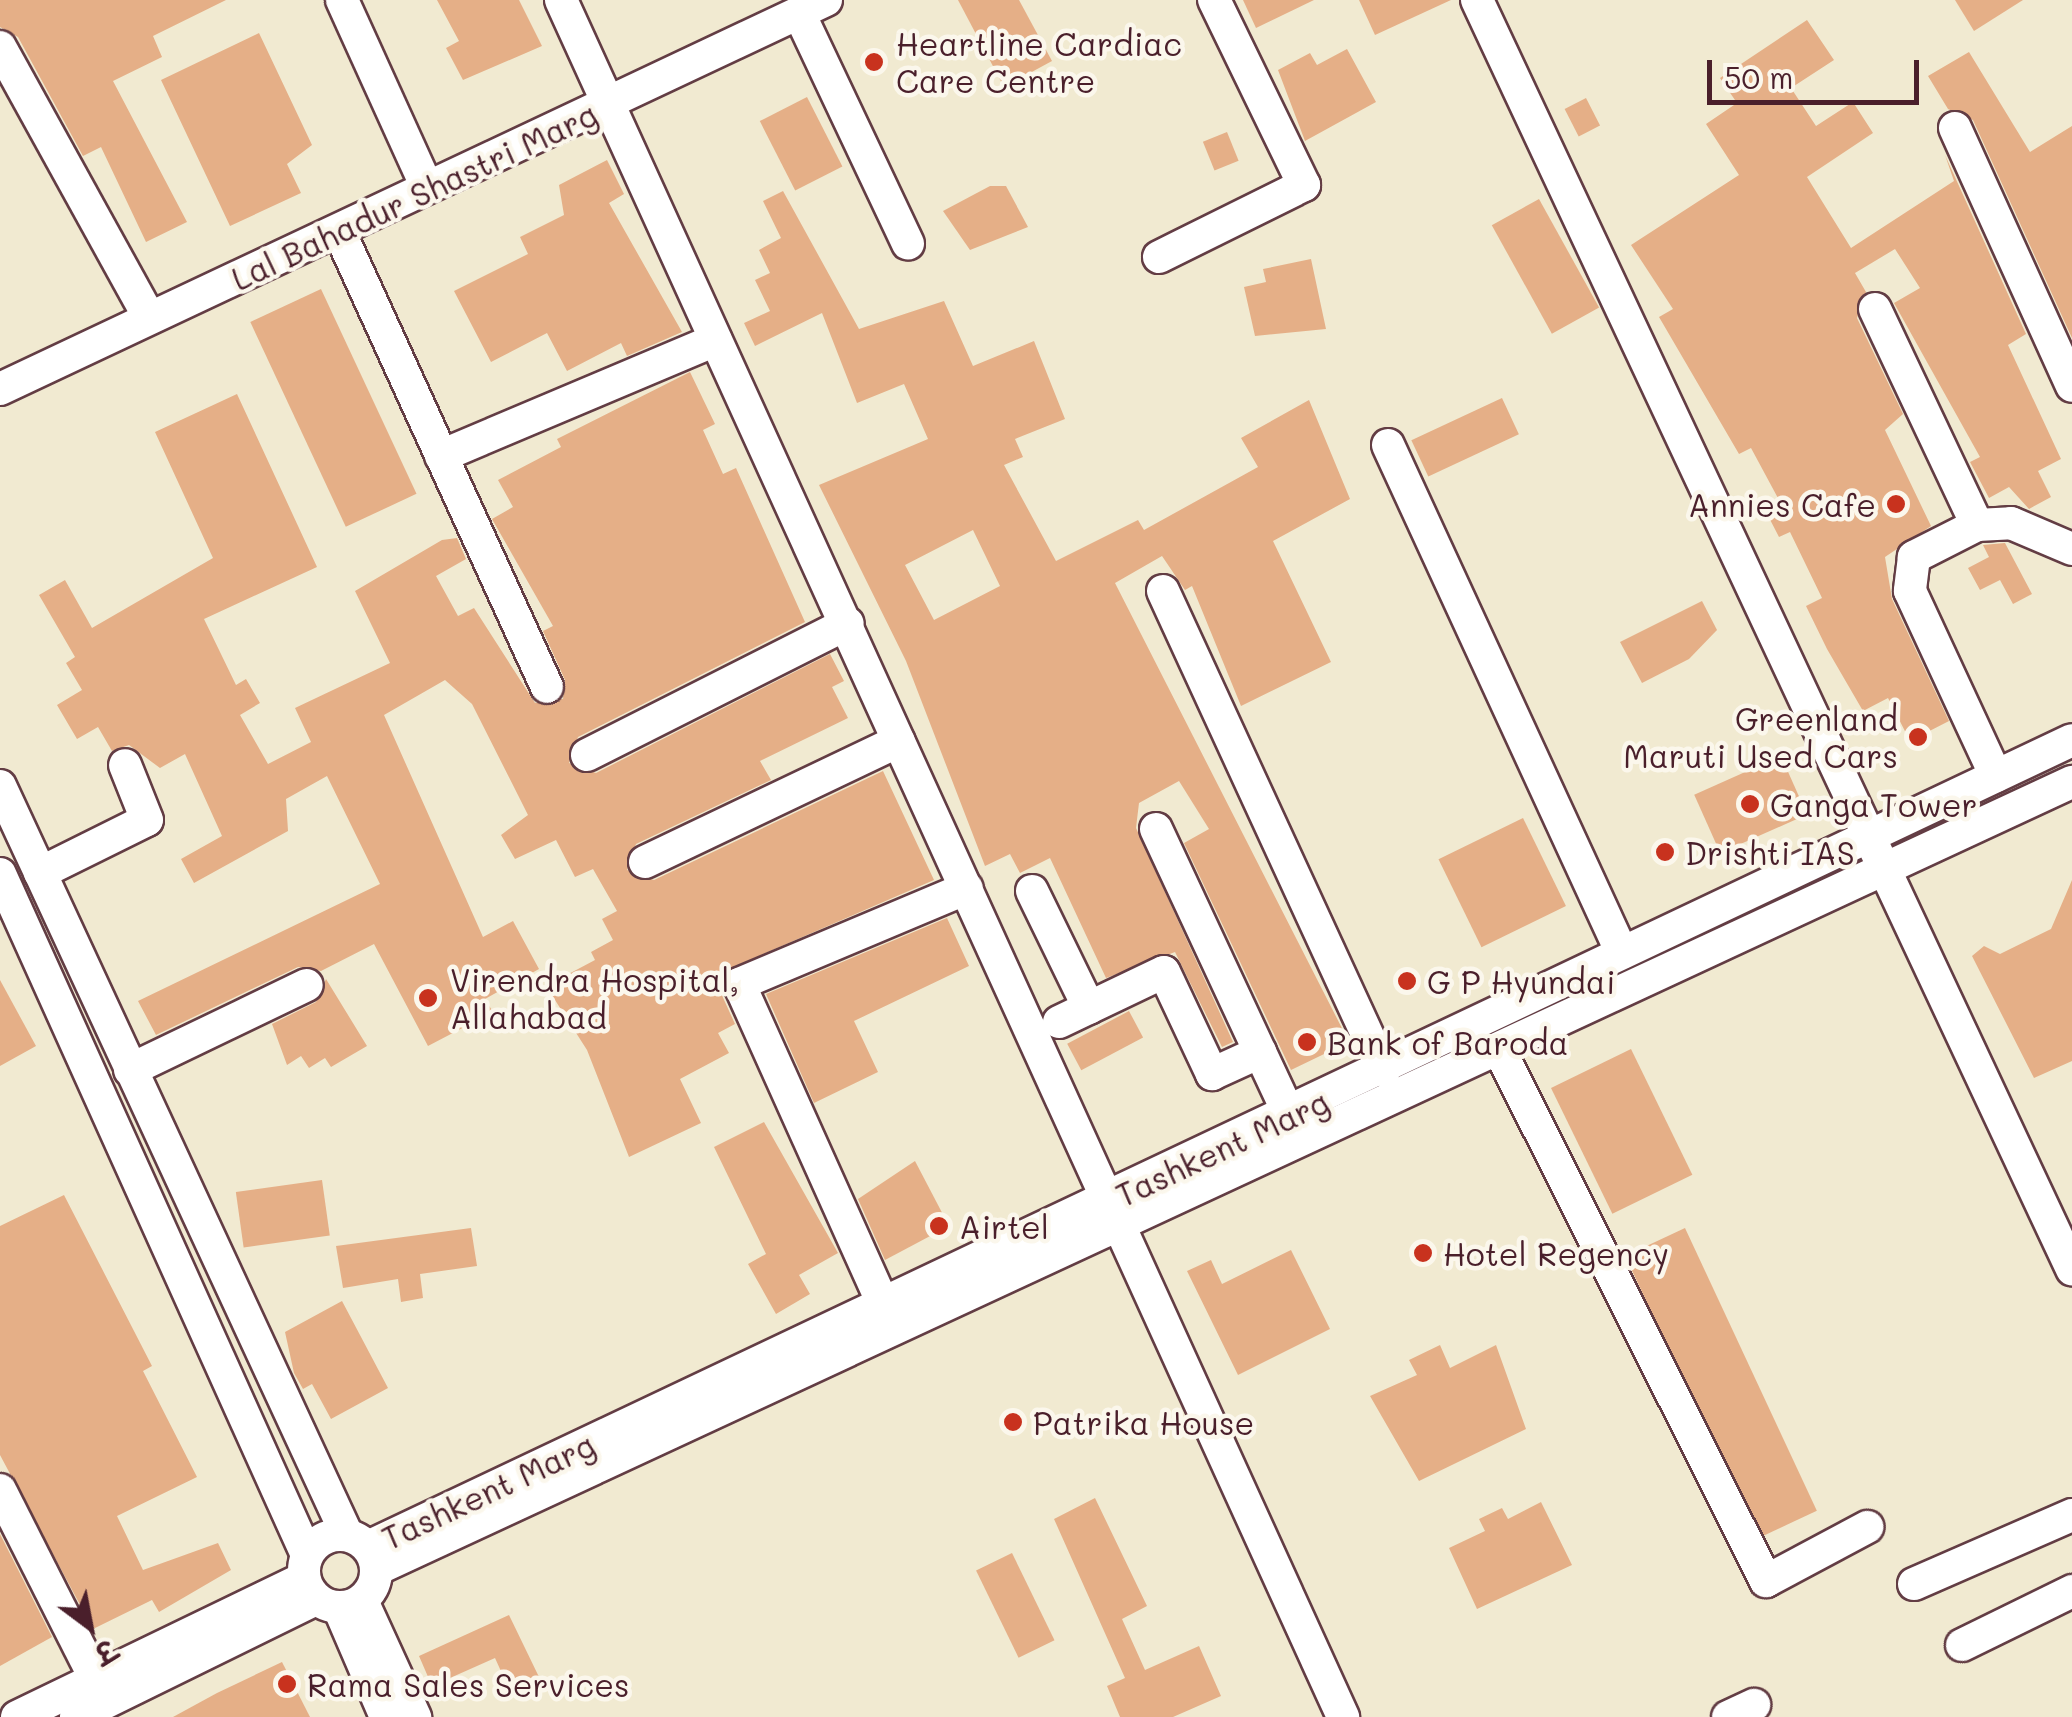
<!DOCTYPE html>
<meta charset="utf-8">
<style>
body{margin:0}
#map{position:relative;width:2072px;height:1717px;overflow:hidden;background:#f1ead1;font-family:Mali,"Playpen Sans Deva",sans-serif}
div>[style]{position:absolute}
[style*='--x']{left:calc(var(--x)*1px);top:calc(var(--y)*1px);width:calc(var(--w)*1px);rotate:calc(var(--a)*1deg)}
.building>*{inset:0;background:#e5af87;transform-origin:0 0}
.roads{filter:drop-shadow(2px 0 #633d44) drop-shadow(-2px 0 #633d44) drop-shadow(0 2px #633d44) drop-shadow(0 -2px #633d44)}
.minor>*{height:32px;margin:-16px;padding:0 16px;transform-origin:16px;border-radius:16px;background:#fff}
.minor>.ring{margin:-16px;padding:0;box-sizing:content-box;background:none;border:32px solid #fff;border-radius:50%}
.dots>*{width:28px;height:28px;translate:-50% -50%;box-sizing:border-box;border:5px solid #fbf7ec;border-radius:50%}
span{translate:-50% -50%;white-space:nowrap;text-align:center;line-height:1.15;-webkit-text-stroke:9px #fbf7ec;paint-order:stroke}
.poi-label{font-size:32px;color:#4a1f2b}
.left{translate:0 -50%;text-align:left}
.right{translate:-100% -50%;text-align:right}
.street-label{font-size:32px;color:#4a1f2b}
.north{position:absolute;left:40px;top:1577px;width:100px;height:100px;-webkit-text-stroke:8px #fbf7ec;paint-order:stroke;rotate:148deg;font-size:28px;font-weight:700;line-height:40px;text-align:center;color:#4a1f2b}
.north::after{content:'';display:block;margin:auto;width:35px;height:45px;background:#4a1f2b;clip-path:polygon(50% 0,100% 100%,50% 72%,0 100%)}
.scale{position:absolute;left:1707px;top:60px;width:212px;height:45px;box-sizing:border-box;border:5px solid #4a1f2b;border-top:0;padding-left:12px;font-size:30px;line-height:35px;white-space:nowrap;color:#4a1f2b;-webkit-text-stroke:8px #fbf7ec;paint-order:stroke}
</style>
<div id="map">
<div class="building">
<div style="clip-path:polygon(0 0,226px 0,153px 36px,162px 57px,113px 81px,187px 222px,146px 242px,101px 147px,83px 156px,18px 37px,0 27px)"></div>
<div style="clip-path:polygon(437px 0,519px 0,542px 46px,463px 80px,446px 48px,459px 41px)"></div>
<div style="clip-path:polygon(958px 0,1019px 0,1052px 61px,1004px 87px)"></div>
<div style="clip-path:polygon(1243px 0,1314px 0,1256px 28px)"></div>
<div style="clip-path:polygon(1359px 0,1451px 0,1375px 35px)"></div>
<div style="clip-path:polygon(1955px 0,2023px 0,1974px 31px)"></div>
<div style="clip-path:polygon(1807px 20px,1834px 60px,1791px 88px,1816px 126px,1853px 102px,1873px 133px,1807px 177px,1851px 248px,1954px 181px,1945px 155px,2026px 334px,2008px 345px,2061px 459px,2038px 471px,2051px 497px,2029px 509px,2009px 487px,1989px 498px,1970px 462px,1980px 457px,1894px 303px,1920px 288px,1895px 249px,1855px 273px,1866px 292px,1857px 318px,1903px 414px,1885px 430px,1931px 526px,1885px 557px,1892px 599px,1949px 721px,1910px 741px,1888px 698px,1863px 711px,1827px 649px,1806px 606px,1822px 598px,1790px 532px,1779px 537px,1764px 508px,1779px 500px,1751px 448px,1739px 454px,1659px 317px,1673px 309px,1631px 245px,1739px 175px,1706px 124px,1737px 103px,1720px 78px)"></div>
<div style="clip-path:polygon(259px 33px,312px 145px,287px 164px,301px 193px,230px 226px,161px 80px)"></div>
<div style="clip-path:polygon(1347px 49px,1376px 102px,1305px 141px,1278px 70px,1310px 53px,1317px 65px)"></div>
<div style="clip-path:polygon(1969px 52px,2030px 152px,2072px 126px,2072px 338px,1973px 120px,1948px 109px,1928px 76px)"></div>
<div style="left:807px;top:97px;width:78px;height:53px;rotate:63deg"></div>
<div style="left:1586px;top:98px;width:31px;height:24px;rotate:63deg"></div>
<div style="left:1227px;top:132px;width:31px;height:26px;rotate:68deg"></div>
<div style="clip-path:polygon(607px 160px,624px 194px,609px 203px,682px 332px,627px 356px,621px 343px,567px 371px,547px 333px,491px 362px,454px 291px,528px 254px,520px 237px,564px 215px,559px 185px)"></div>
<div style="clip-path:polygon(990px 186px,1006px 186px,1028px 227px,970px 250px,943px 211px)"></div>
<div style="clip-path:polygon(evenodd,783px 191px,859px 329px,944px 301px,973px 366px,1034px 341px,1065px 419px,1015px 439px,1023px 457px,1004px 465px,1056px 561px,1138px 520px,1144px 530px,1258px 467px,1241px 438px,1309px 400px,1350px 499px,1273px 541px,1331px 662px,1241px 706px,1192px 586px,1185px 590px,1162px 556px,1115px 583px,1349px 1042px,1291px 1070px,1184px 843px,1209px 829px,1179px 781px,1139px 803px,1136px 828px,1233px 1042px,1222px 1047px,1175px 952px,1106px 978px,1050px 858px,1020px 873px,1010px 854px,985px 866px,906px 661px,819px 485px,928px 439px,904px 384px,857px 403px,822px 313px,755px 346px,744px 323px,770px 311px,755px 280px,770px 273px,759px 250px,781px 238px,763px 201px,783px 191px,973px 530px,1000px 586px,934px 620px,905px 565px,973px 530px)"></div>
<div style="left:1539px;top:199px;width:124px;height:54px;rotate:61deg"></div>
<div style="clip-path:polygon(1311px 259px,1326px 329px,1255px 336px,1244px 287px,1266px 282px,1263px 269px)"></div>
<div style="left:321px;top:289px;width:226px;height:78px;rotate:65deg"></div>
<div style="clip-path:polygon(690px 372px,715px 424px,703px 430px,723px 474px,736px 468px,805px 622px,578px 737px,569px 763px,596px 773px,830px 654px,844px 681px,832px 687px,848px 718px,760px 761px,771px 780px,636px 844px,627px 870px,654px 880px,883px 771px,934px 880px,724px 971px,720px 991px,735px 1024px,718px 1033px,729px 1053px,680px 1079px,701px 1123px,629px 1157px,587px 1050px,546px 986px,595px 960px,591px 952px,613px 940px,602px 919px,617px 911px,593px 869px,575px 877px,556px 840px,515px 859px,501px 835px,528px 815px,472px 704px,445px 680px,384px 715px,483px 937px,513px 921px,539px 969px,485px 999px,493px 1012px,428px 1046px,374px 944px,321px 971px,298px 967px,156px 1035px,138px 1001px,380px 884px,327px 776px,286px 799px,288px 831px,194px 883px,181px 859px,222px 836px,185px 754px,160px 768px,129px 745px,112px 751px,98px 727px,77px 739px,57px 705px,82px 690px,66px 663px,75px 657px,39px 595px,65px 580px,92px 628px,213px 558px,155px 432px,237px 394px,317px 567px,204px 619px,236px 685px,246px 679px,260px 703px,240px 715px,268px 764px,311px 742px,295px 708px,390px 663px,355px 591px,442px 540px,457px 538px,466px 559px,436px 576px,458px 616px,474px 608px,535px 703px,563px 699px,565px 680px,543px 631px,553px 626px,492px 519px,513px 507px,498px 480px,561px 447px,557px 439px)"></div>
<div style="left:1502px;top:398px;width:40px;height:100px;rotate:65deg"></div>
<div style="clip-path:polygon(2005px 543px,2032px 594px,2013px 604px,2000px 580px,1980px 590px,1968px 568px,1989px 557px,1983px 545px)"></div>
<div style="clip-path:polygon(1702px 601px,1717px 630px,1689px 659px,1642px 683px,1620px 642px)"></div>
<div style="left:1781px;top:756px;width:64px;height:95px;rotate:66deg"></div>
<div style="left:1523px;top:818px;width:98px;height:94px;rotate:64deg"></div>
<div style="clip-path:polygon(2072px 880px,2072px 1061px,2034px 1078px,1972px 956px,1984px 946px,2000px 954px,2051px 929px)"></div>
<div style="clip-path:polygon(947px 918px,969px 966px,854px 1021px,878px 1072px,814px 1103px,766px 994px)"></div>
<div style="clip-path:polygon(326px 979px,367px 1046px,331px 1067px,325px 1058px,309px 1068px,301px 1056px,287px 1065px,272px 1024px,316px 1002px)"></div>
<div style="clip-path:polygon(0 980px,36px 1046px,0 1066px)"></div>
<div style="left:1129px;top:1011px;width:30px;height:70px;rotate:62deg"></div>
<div style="left:1631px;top:1049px;width:140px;height:89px;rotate:64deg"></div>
<div style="clip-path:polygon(764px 1122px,838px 1253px,799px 1275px,810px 1294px,776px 1314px,748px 1264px,766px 1254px,714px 1147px)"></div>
<div style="clip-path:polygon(915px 1161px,949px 1226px,885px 1260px,858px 1199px)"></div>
<div style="left:322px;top:1180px;width:56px;height:87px;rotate:82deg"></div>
<div style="clip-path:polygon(64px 1195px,152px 1366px,143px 1371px,197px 1477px,117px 1516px,143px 1570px,218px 1543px,231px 1570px,159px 1612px,152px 1600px,93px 1629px,0 1455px,0 1226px)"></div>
<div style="clip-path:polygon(471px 1228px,477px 1266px,420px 1274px,423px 1298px,401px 1302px,398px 1279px,343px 1288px,336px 1246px)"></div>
<div style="left:1685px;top:1228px;width:312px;height:66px;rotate:65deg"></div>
<div style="clip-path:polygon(1291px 1250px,1330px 1329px,1238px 1375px,1187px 1271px,1211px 1260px,1222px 1284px)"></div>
<div style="clip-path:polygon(342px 1301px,388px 1388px,331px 1419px,312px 1384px,303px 1389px,294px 1373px,285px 1332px)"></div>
<div style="clip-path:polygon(1440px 1345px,1450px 1368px,1496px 1345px,1526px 1429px,1419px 1481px,1370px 1396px,1417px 1375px,1409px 1360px)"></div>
<div style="clip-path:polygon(1095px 1498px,1147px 1606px,1122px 1619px,1145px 1670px,1199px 1646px,1221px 1696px,1173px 1717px,1120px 1717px,1107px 1686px,1125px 1678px,1054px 1519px)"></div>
<div style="clip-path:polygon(1541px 1502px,1572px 1565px,1477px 1609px,1449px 1548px,1485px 1531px,1479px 1519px,1502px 1508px,1508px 1519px)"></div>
<div style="clip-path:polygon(0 1534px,52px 1637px,0 1666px)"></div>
<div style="left:1012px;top:1553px;width:97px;height:40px;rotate:64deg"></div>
<div style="clip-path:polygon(509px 1615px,539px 1677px,509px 1689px,495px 1658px,432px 1686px,419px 1656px)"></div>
<div style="clip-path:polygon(282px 1662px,310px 1717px,173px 1717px,217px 1693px)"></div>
</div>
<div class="roads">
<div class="minor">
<div style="--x:342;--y:0;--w:203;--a:65.6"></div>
<div style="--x:561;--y:0;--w:1887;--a:65.51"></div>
<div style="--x:1477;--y:0;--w:1402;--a:64.88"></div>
<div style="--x:799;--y:13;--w:255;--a:64.7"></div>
<div style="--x:0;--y:47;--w:308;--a:61.1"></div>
<div style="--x:1955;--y:128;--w:283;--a:65.6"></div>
<div style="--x:339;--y:231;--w:501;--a:65.48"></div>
<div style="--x:1159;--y:257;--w:162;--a:-26.4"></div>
<div style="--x:1304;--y:185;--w:206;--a:-115.9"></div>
<div style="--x:1875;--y:309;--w:239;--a:64.7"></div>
<div style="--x:1977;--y:525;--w:71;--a:153.1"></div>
<div style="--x:1914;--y:557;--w:34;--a:97"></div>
<div style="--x:1910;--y:591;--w:204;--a:65.1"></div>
<div style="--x:0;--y:389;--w:913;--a:-25.22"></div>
<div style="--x:1388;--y:445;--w:559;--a:65.27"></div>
<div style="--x:441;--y:456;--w:298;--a:-22.9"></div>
<div style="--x:1977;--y:525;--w:34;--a:-3"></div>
<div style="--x:2011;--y:523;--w:66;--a:23.1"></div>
<div style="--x:1163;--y:591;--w:528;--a:65.28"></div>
<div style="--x:587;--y:755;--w:292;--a:-26.8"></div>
<div style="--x:0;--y:786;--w:825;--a:65.14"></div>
<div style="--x:1156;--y:829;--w:317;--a:65"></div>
<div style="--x:645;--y:862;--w:281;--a:-25.5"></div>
<div style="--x:40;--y:873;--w:119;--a:-26.4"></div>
<div style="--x:147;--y:820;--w:59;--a:-111.8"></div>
<div style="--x:0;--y:874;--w:747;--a:65.73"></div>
<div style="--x:1032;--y:891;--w:130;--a:64"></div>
<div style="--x:1059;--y:1022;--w:116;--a:-25.5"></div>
<div style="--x:1164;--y:972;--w:113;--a:64.8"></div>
<div style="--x:1212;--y:1074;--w:53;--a:-24.6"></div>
<div style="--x:1500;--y:1051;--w:593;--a:63.35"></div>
<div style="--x:1766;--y:1581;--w:115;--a:-28.1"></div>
<div style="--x:130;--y:1070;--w:196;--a:-25.7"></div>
<div style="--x:884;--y:1306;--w:353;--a:-114.2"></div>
<div style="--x:739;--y:984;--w:247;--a:-22.8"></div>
<div style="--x:0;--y:1490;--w:213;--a:63.2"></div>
<div class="ring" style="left:304px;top:1535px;width:40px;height:40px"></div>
<div style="--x:368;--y:1547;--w:1885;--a:-25.34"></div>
<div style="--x:377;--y:1569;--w:1869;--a:-24.91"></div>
<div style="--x:1914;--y:1584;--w:172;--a:-23.6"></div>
<div style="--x:362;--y:1601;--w:128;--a:65.4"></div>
<div style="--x:339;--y:1608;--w:119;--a:66.7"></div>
<div style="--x:1962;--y:1645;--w:123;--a:-26.1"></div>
<div style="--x:17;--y:1717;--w:319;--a:-25.8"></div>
<div style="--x:76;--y:1717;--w:267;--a:-26.2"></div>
<div style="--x:1728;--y:1717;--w:29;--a:-25"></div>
</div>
</div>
<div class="dots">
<div style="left:874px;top:62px;background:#c8321e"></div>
<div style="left:1896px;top:504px;background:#c8321e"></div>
<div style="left:1918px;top:737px;background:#c8321e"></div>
<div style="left:1750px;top:804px;background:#c8321e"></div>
<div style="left:1665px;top:852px;background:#c8321e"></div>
<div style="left:1407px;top:981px;background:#c8321e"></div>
<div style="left:428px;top:998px;background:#c8321e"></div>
<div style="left:1307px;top:1042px;background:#c8321e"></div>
<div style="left:939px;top:1226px;background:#c8321e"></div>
<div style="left:1423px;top:1253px;background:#c8321e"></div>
<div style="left:1013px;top:1422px;background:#c8321e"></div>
<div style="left:287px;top:1684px;background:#c8321e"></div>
</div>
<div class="poi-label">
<span class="left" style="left:896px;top:62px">Heartline Cardiac<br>Care Centre</span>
<span class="right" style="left:1876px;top:504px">Annies Cafe</span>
<span class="right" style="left:1898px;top:737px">Greenland<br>Maruti Used Cars</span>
<span class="left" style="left:1770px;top:804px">Ganga Tower</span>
<span class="left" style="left:1685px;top:852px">Drishti IAS</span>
<span class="left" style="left:450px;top:998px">Virendra Hospital,<br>Allahabad</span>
<span class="left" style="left:1427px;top:981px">G P Hyundai</span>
<span class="left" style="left:1327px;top:1042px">Bank of Baroda</span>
<span class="left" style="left:959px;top:1226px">Airtel</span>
<span class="left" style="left:1443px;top:1253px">Hotel Regency</span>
<span class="left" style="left:1033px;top:1422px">Patrika House</span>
<span class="left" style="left:307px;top:1684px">Rama Sales Services</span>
</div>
<div class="street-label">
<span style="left:414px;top:196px;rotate:-25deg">Lal Bahadur Shastri Marg</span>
<span style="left:1222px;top:1148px;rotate:-25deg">Tashkent Marg</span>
<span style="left:488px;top:1491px;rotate:-25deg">Tashkent Marg</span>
</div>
<div class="north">उ</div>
<div class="scale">50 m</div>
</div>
